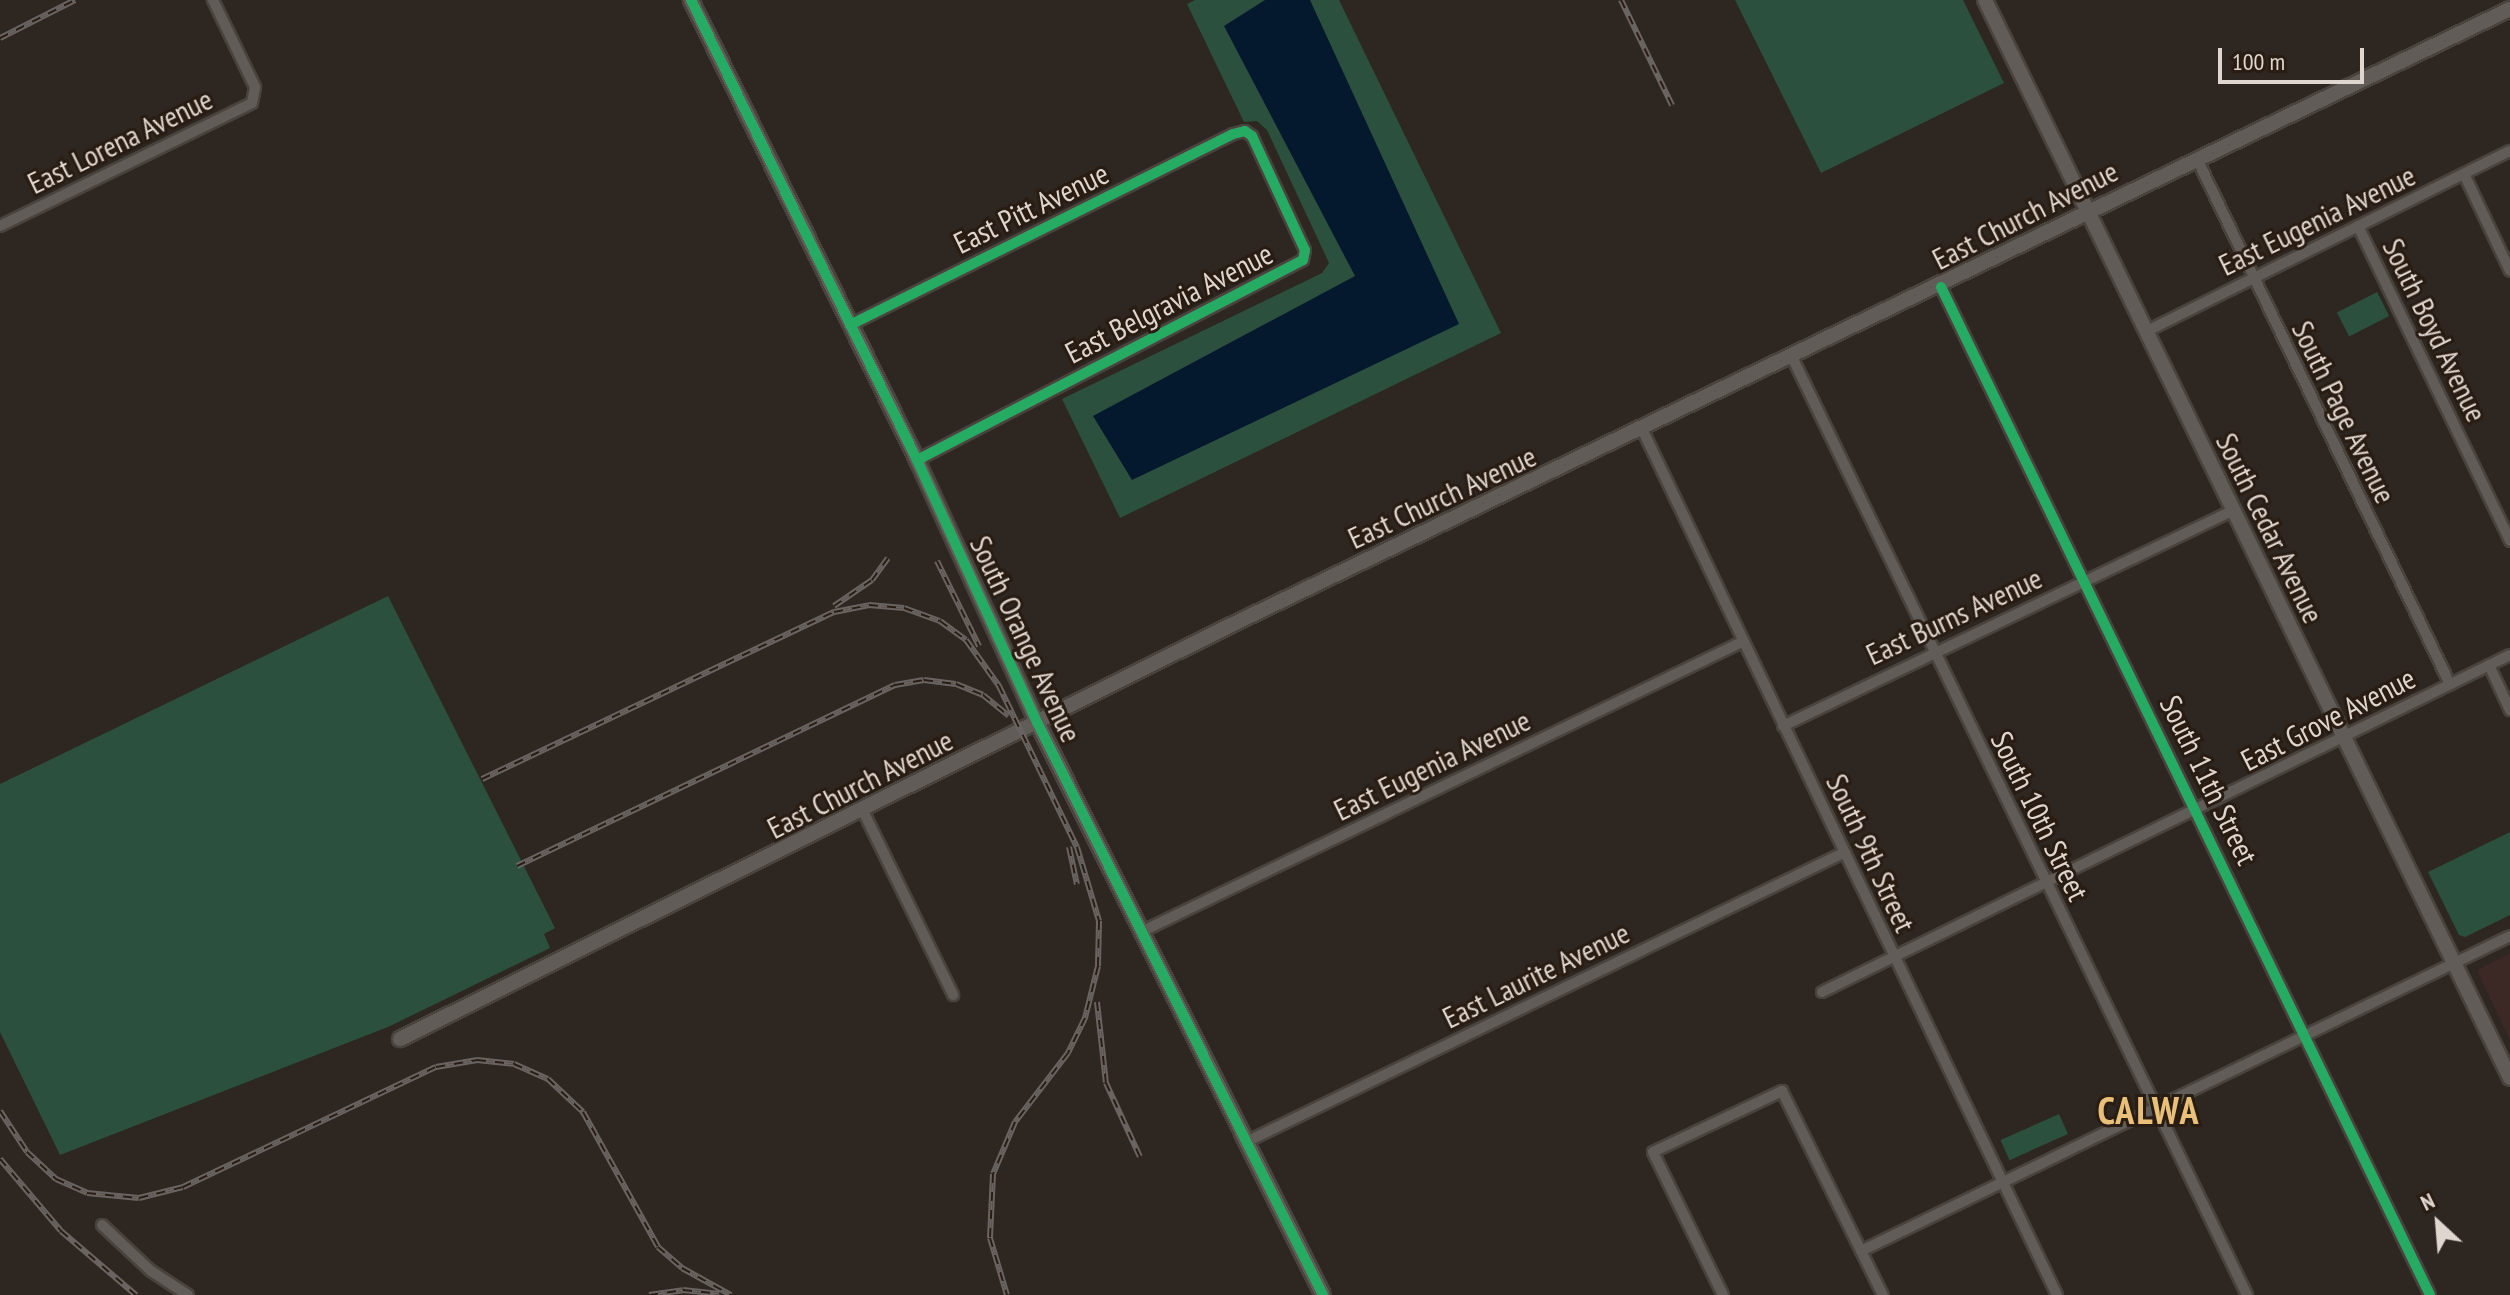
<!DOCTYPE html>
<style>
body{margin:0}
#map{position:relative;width:2510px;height:1295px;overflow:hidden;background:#2d2621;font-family:"PT Sans Narrow",sans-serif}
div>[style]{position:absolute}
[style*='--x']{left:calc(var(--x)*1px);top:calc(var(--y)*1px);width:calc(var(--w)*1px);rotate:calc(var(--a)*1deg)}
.education>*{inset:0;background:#3c2926}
.green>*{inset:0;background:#2b503e;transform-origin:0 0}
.water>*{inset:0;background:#04192d}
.roads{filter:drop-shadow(2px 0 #49433e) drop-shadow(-2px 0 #49433e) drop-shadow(0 2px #49433e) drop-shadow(0 -2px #49433e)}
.street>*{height:10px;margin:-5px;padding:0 5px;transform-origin:5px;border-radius:5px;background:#625c58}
.secondary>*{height:14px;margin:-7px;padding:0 7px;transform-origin:7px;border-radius:7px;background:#625c58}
.rail>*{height:6px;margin-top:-3px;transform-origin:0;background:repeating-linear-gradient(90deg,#291c12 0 9px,#696461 0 18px);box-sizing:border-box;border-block:2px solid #696461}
.cycleway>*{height:10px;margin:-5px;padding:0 5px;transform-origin:5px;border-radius:5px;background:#26ab63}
span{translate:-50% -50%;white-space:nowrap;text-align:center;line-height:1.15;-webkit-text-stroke:6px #291c12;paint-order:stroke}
.street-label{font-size:30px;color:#dfd6cf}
.district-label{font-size:38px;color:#e9c07a;font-weight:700;letter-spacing:2px}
.north{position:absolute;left:2398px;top:1183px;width:80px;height:80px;-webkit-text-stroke:6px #291c12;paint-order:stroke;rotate:334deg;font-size:22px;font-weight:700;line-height:32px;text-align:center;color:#dfd6cf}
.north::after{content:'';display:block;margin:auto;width:28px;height:36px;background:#dfd6cf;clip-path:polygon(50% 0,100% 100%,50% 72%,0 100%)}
.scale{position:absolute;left:2218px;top:48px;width:146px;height:36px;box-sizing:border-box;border:4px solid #dfd6cf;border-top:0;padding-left:10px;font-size:24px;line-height:28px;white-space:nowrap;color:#dfd6cf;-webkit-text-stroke:6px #291c12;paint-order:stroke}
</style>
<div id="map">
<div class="education">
<div style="clip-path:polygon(2510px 953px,2510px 1041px,2477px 970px)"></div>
</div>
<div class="green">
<div style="clip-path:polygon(1195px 0,1339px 0,1501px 333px,1120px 518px,1062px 399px,1322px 273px,1329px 263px,1267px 130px,1257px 121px,1244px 122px,1187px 4px)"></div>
<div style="clip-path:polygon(1735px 0,1963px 0,2004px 83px,1821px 173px)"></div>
<div style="left:2377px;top:292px;width:27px;height:45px;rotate:63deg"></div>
<div style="clip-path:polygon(388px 596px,555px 928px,544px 934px,550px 948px,388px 1027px,60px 1155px,0 1032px,0 784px)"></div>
<div style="clip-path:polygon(2510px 832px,2510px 915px,2465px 937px,2459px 935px,2428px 872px)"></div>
<div style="left:2059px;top:1114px;width:22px;height:64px;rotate:66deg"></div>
</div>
<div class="water">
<div style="clip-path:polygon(1265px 0,1310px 0,1459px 324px,1132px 480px,1093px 416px,1355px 276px,1224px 26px)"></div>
</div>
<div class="roads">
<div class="street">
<div style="--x:2197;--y:159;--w:583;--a:64.27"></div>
<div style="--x:2464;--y:174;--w:107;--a:64.6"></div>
<div style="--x:0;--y:226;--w:280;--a:-26"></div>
<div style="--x:252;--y:103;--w:16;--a:-79"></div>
<div style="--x:255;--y:87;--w:97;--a:-115.8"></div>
<div style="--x:2358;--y:226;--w:350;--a:64.2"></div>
<div style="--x:1941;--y:287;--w:1120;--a:64.12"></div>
<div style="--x:850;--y:325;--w:428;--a:-26.5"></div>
<div style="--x:1233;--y:134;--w:12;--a:-14"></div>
<div style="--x:1245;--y:131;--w:9;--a:36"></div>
<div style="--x:1252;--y:136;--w:126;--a:65.1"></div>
<div style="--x:1305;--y:250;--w:10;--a:101"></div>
<div style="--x:1303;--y:260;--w:435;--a:152.6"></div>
<div style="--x:2145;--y:332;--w:407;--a:-26.4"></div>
<div style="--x:1792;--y:357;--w:1043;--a:64.12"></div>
<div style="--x:1643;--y:431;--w:958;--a:64.4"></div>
<div style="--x:2489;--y:665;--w:50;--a:65"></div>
<div style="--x:1783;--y:726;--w:500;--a:-25.59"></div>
<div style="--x:863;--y:811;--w:205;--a:63.9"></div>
<div style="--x:1143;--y:931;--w:665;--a:-25.76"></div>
<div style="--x:1822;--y:992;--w:766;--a:-26.1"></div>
<div style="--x:1248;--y:1141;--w:663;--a:-25.83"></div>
<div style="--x:102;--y:1225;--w:67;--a:43.2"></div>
<div style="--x:151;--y:1271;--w:44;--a:33"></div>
<div style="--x:1861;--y:1251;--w:721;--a:-25.89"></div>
<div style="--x:1723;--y:1295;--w:159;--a:-116.1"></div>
<div style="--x:1653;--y:1152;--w:143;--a:-25.3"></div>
<div style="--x:1782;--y:1091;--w:228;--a:63.7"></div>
</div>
<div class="secondary">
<div style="--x:691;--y:0;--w:513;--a:63.83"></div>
<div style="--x:917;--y:460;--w:290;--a:65.4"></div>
<div style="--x:1038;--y:724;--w:638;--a:63.48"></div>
<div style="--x:1985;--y:0;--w:1199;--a:64.03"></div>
<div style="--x:400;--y:1039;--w:924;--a:-26.48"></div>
<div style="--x:1227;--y:627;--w:1424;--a:-25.72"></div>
</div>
</div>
<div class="rail">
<div style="--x:1621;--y:0;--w:117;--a:64.1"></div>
<div style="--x:0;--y:38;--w:84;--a:-26.9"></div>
<div style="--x:937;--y:561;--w:95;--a:63.7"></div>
<div style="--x:834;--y:606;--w:46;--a:-34.4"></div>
<div style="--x:872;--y:580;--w:27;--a:-54"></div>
<div style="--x:482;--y:779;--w:390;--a:-25.4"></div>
<div style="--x:834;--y:612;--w:36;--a:-11"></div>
<div style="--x:869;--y:605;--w:35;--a:5"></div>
<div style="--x:904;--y:608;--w:38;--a:20"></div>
<div style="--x:940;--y:621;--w:32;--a:36"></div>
<div style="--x:966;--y:640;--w:57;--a:54.3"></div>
<div style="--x:999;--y:686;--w:179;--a:64.2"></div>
<div style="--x:1077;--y:847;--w:77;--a:73.4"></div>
<div style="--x:1099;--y:921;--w:45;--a:91.3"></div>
<div style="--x:1098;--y:966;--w:54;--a:104"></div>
<div style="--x:1085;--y:1018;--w:39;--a:116"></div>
<div style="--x:1068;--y:1053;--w:87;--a:127.5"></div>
<div style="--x:1015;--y:1122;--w:56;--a:112.9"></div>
<div style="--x:993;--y:1174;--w:64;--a:92.7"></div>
<div style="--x:990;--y:1238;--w:59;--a:73.4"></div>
<div style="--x:1069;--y:847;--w:38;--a:78"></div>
<div style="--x:517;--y:866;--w:419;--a:-25.6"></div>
<div style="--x:895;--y:685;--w:29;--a:-10"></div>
<div style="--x:924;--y:680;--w:32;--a:7"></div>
<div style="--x:956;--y:684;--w:29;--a:22"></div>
<div style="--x:983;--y:695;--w:33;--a:39"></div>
<div style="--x:1097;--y:1002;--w:81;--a:83.7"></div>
<div style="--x:1106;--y:1083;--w:81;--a:65.3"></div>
<div style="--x:0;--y:1111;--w:49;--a:56.6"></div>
<div style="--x:27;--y:1152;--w:40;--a:43"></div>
<div style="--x:56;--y:1179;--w:34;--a:24"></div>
<div style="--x:87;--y:1193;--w:52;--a:5.5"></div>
<div style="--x:139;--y:1198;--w:45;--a:-14"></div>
<div style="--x:183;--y:1187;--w:280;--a:-25.4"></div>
<div style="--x:436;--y:1067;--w:42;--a:-9.7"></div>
<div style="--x:477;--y:1060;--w:37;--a:6"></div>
<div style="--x:514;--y:1064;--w:37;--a:24"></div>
<div style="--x:548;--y:1079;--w:48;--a:43.3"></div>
<div style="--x:583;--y:1112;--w:154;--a:60.9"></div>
<div style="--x:658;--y:1247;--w:32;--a:41"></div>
<div style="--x:682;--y:1268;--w:56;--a:28.9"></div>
<div style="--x:0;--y:1159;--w:94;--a:49.7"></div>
<div style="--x:61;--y:1231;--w:99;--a:40.5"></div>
<div style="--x:649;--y:1295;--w:34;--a:-8"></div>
<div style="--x:683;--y:1290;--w:37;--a:6"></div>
</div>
<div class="cycleway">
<div style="--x:691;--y:0;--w:513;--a:63.83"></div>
<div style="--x:917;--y:460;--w:290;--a:65.4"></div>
<div style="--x:1038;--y:724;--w:638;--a:63.48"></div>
<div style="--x:1941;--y:287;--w:1120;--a:64.12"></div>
<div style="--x:850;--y:325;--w:428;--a:-26.5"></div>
<div style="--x:1233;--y:134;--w:12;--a:-14"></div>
<div style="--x:1245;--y:131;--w:9;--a:36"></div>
<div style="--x:1252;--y:136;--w:126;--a:65.1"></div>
<div style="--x:1305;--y:250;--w:10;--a:101"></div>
<div style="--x:1303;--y:260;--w:435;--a:152.6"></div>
</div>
<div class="street-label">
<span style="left:120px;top:141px;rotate:-26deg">East Lorena Avenue</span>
<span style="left:1031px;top:208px;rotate:-26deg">East Pitt Avenue</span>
<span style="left:2025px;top:215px;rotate:-27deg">East Church Avenue</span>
<span style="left:2317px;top:220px;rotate:-26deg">East Eugenia Avenue</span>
<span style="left:1169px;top:303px;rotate:-27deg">East Belgravia Avenue</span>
<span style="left:2435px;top:330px;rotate:64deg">South Boyd Avenue</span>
<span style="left:2344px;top:412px;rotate:64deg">South Page Avenue</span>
<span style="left:1442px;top:497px;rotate:-25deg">East Church Avenue</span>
<span style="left:2270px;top:528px;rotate:64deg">South Cedar Avenue</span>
<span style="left:1954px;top:616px;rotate:-25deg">East Burns Avenue</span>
<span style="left:1026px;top:639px;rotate:65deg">South Orange Avenue</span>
<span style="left:2328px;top:719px;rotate:-27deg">East Grove Avenue</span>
<span style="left:1432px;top:765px;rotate:-26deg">East Eugenia Avenue</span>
<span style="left:2209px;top:780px;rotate:64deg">South 11th Street</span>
<span style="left:860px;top:784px;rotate:-27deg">East Church Avenue</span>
<span style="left:2040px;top:816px;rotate:64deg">South 10th Street</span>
<span style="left:1871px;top:853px;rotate:65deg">South 9th Street</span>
<span style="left:1536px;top:975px;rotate:-26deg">East Laurite Avenue</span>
</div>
<div class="district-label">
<span style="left:2149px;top:1110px">CALWA</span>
</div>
<div class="north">N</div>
<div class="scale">100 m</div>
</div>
